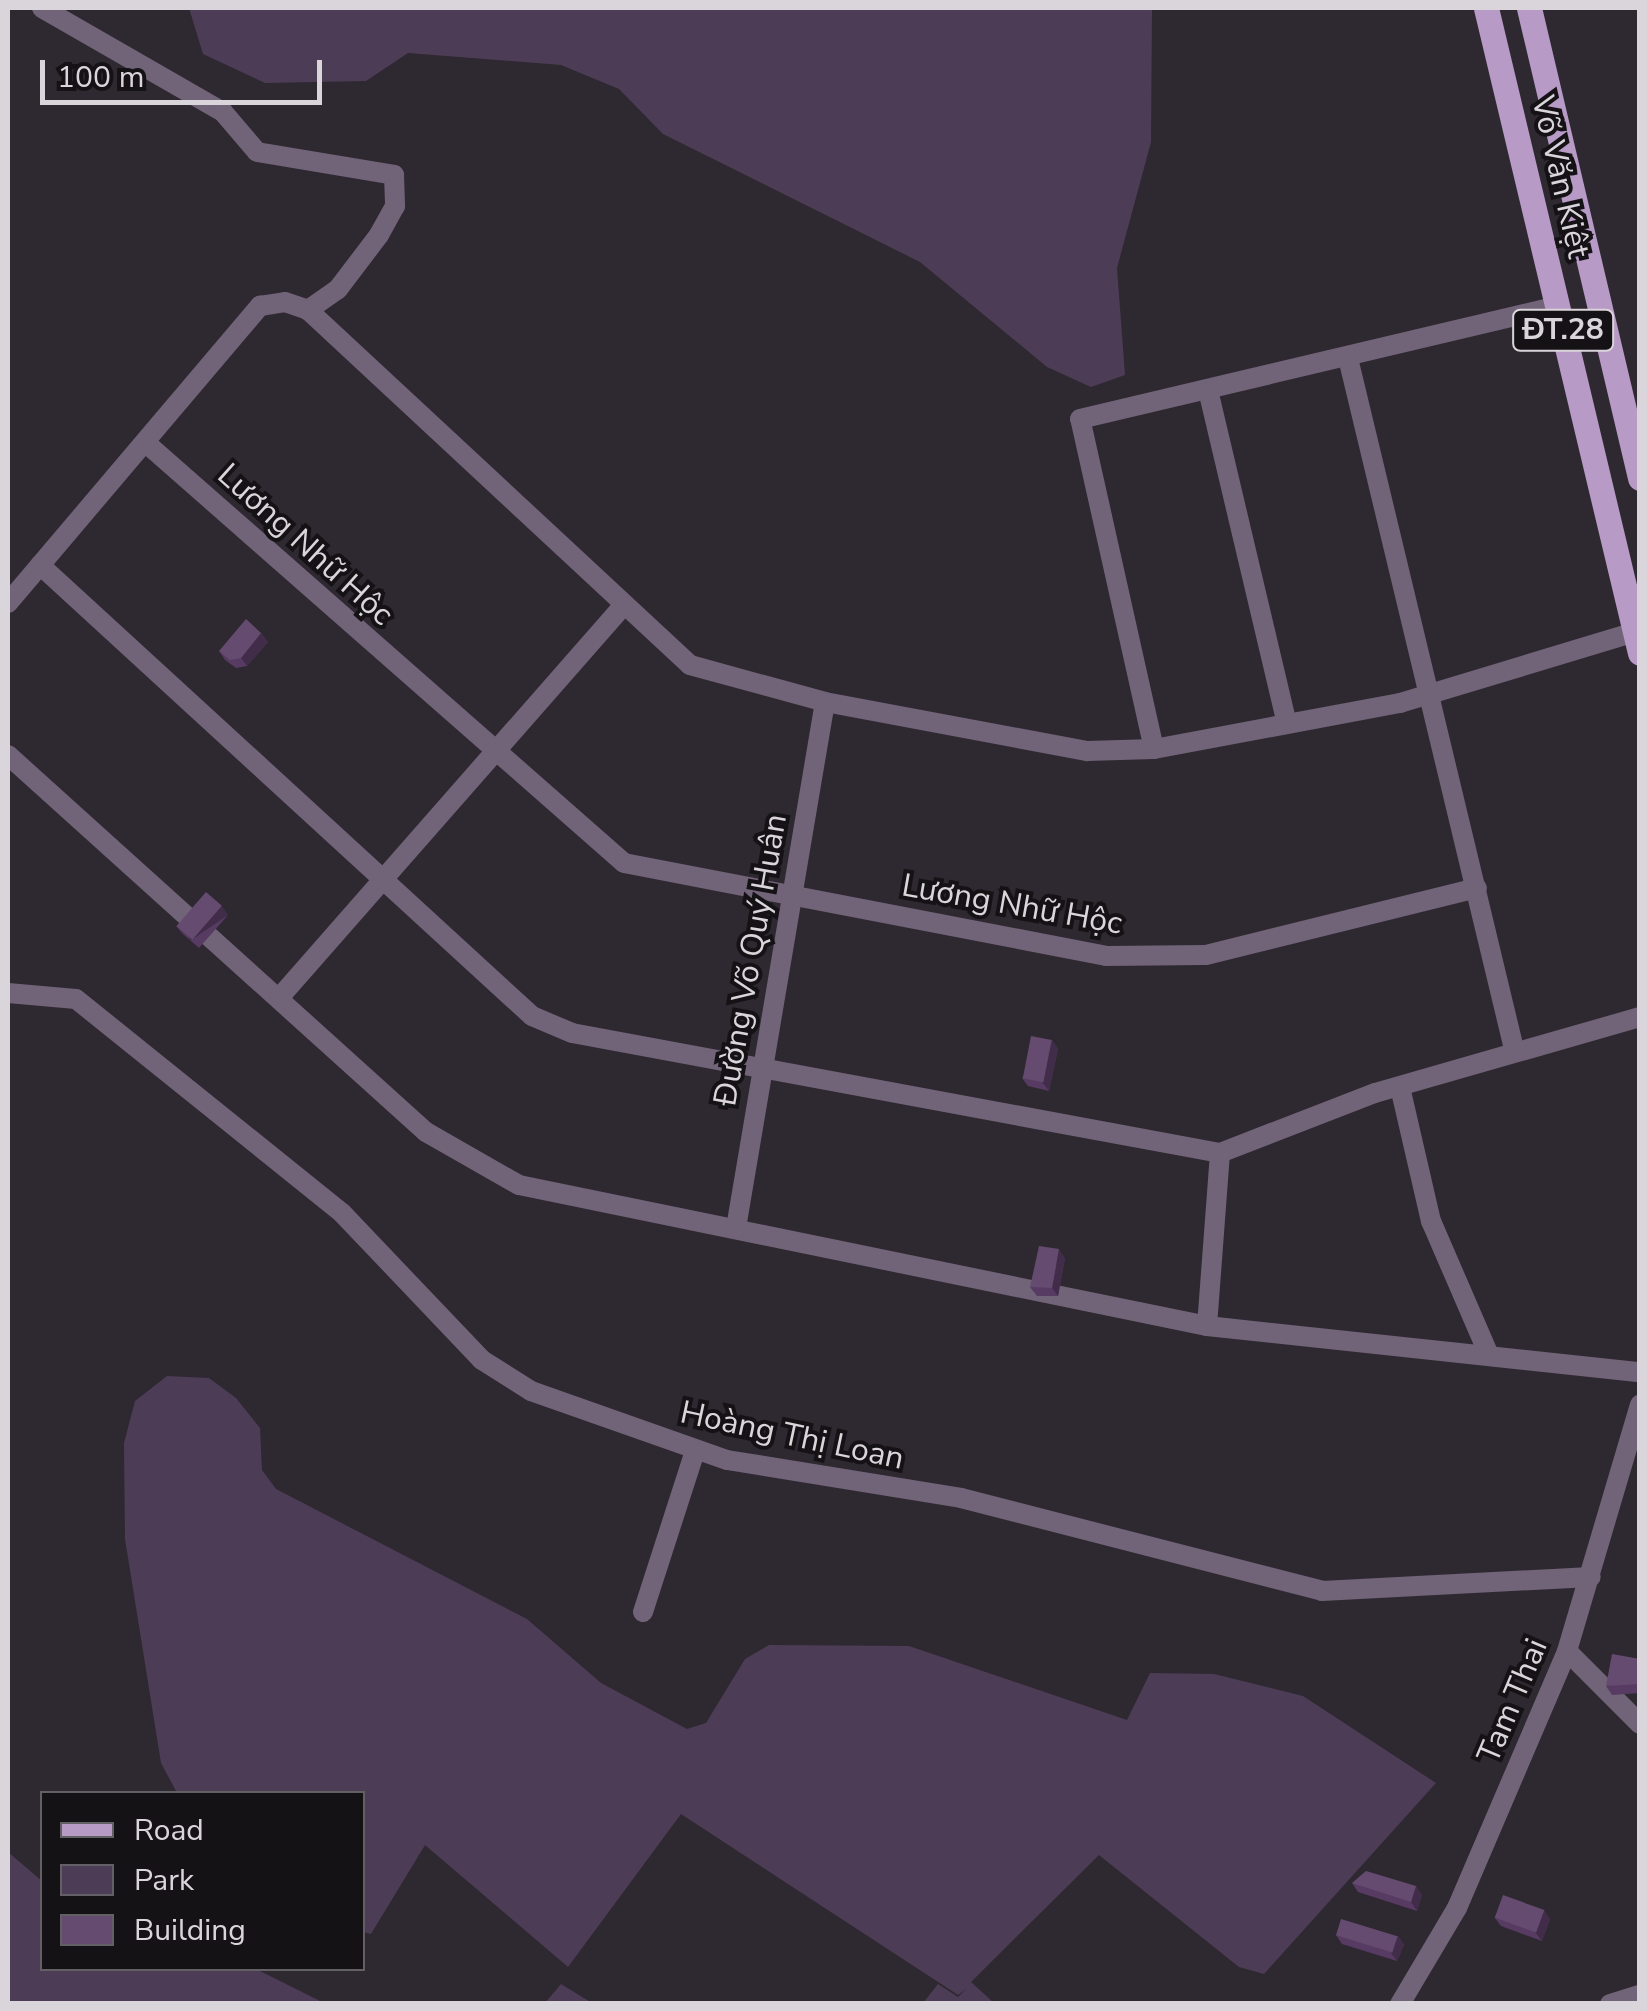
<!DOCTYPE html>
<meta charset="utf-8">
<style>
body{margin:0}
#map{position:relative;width:1647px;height:2011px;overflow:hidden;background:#2e2831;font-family:"Nunito Sans",sans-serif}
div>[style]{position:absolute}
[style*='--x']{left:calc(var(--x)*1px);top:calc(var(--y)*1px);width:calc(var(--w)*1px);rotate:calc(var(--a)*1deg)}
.green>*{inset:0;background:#4d3c55}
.street>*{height:20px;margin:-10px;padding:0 10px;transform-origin:10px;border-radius:10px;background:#716378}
.primary>*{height:25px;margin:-12.5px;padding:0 12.5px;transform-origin:12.5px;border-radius:12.5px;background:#b79ac5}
.wall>*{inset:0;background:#573b63}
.shaded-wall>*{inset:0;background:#412c4a;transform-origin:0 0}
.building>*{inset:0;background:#654b70;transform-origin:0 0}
span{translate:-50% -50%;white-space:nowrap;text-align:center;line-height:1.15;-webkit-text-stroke:8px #151216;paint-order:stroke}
.shield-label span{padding:2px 8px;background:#151216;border:2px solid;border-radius:8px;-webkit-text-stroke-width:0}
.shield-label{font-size:30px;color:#d9d5db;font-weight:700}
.street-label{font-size:32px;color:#d9d5db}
.frame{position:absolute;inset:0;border:10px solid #d9d5db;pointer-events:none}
.legend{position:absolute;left:40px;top:1791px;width:325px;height:180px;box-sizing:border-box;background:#151216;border:2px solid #636065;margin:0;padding:12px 18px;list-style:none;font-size:30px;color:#d9d5db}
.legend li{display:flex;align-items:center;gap:20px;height:50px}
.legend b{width:50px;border:2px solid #636065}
.scale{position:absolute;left:40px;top:60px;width:282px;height:45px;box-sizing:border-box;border:5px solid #d9d5db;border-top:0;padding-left:12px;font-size:30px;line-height:35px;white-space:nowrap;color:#d9d5db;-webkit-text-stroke:8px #151216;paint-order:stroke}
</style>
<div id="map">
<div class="green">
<div style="clip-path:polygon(189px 8px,1152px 8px,1151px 142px,1117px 268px,1125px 375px,1091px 387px,1047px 367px,920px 262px,663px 134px,619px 89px,561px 65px,408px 53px,366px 81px,265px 83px,203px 54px)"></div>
<div style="clip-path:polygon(167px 1376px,209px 1378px,236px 1398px,260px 1428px,262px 1470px,276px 1489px,527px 1619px,601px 1683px,687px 1729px,706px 1723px,745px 1659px,769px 1645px,909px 1646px,1127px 1720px,1150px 1673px,1214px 1674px,1303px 1696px,1436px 1783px,1264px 1974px,1239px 1967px,1099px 1855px,971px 1982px,994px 2003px,923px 2003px,938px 1984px,958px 1997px,966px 1989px,958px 1995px,681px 1814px,568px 1967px,425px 1845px,371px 1934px,363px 1932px,362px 1794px,177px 1793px,161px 1763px,125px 1539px,124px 1443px,135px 1401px)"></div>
<div style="clip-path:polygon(8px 1852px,42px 1881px,42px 1968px,256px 1969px,324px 2003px,8px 2003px)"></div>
<div style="clip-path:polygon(561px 1984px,592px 2003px,545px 2003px)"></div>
</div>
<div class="street">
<div style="--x:42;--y:8;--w:209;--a:29.9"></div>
<div style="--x:223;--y:112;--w:52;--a:49.6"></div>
<div style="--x:257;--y:152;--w:139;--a:9.5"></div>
<div style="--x:394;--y:175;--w:31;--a:88"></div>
<div style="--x:395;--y:206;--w:33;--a:119"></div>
<div style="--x:379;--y:235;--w:68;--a:127.2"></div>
<div style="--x:338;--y:289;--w:37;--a:145"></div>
<div style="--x:1348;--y:358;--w:711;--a:76.49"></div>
<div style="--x:1208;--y:390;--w:343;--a:76.7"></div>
<div style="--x:146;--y:443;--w:636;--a:41.3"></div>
<div style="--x:624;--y:863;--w:491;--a:10.9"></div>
<div style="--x:1106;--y:956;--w:100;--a:-0.6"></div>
<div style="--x:1206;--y:955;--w:279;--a:-13.9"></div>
<div style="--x:40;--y:565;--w:667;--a:42.51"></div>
<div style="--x:532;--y:1016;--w:43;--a:23"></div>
<div style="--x:572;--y:1033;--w:659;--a:10.49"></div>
<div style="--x:1220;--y:1153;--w:166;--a:-21.2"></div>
<div style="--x:1375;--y:1093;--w:276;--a:-16"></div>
<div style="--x:8;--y:603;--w:390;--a:-49.7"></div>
<div style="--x:260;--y:306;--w:25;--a:-9"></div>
<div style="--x:285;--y:302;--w:24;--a:19"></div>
<div style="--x:308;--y:310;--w:521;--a:42.9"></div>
<div style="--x:690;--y:665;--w:140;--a:15.3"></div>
<div style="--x:825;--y:702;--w:267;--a:10.6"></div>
<div style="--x:1087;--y:751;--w:67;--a:-1.7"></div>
<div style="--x:1154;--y:749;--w:250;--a:-10.6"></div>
<div style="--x:1400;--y:703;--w:245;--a:-16.8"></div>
<div style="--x:1154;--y:749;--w:338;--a:-102.6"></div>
<div style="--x:1080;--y:419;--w:491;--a:-13.3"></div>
<div style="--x:8;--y:755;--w:563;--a:42.05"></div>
<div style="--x:426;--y:1132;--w:107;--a:29.7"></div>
<div style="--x:519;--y:1185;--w:702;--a:11.58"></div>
<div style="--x:1207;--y:1326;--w:435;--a:6.1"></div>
<div style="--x:8;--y:993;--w:68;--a:5"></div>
<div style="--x:76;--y:999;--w:341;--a:38.8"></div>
<div style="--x:342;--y:1213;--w:203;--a:46.4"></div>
<div style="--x:482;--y:1360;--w:58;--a:32.3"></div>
<div style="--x:531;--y:1391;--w:208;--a:19.4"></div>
<div style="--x:727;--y:1460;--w:237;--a:9.2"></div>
<div style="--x:961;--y:1498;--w:373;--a:14.4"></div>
<div style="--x:1322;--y:1591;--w:269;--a:-3"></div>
<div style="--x:279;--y:998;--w:522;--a:-48.73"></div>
<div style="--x:1400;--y:1087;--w:138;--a:77"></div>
<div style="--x:1431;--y:1221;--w:144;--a:66.6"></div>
<div style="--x:736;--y:1228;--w:533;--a:-80.4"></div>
<div style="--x:1207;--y:1326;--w:173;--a:-85.7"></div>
<div style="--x:643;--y:1612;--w:169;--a:-72.1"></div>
<div style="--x:1567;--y:1651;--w:103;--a:45"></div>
<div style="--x:1400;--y:2004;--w:112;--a:-59.3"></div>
<div style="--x:1457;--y:1908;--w:280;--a:-66.8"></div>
<div style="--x:1567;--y:1651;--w:257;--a:-73.5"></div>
<div style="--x:1610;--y:2004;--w:31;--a:-17"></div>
</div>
<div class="primary">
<div style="--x:1486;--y:8;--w:663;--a:76.57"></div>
<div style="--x:1529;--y:8;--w:483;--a:76.7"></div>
</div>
<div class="wall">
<div style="clip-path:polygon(261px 633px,268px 642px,247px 666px,236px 668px,225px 660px,219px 651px)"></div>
<div style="clip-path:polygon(228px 915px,199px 948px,183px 934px,176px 926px)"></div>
<div style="clip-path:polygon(1052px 1040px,1058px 1049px,1049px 1091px,1028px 1086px,1022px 1078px)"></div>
<div style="clip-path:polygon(1065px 1258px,1058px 1296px,1037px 1296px,1030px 1287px)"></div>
<div style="clip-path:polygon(1640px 1659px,1640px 1693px,1612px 1695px,1606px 1686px)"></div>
<div style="clip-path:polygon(1352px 1883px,1416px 1886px,1422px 1895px,1417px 1911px,1358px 1892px)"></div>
<div style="clip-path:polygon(1494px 1917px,1550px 1919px,1542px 1941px,1501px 1926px)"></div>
<div style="clip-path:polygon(1336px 1935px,1398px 1936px,1404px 1945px,1397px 1961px,1342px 1944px)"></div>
</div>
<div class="shaded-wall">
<div style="clip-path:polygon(261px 633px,268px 642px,247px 666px,241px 658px)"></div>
<div style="left:222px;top:906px;width:11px;height:45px;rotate:56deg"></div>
<div style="clip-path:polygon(1052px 1040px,1058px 1049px,1049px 1091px,1042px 1082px)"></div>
<div style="clip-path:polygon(1059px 1249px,1065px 1258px,1058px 1296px,1052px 1288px)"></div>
<div style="clip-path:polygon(1416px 1886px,1422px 1895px,1417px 1911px,1411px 1902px)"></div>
<div style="clip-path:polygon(1544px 1910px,1550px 1919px,1542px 1941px,1535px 1932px)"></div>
<div style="clip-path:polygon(1398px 1936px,1404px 1945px,1397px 1961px,1391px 1953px)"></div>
</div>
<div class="building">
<div style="clip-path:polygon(246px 619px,261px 633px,241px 658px,230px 660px,219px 651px)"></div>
<div style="left:206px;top:892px;width:21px;height:45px;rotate:41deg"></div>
<div style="left:1031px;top:1036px;width:21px;height:43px;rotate:11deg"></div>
<div style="clip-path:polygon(1039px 1246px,1059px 1249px,1052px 1288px,1030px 1287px)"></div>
<div style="clip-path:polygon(1612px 1654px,1640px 1659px,1640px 1684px,1606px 1686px)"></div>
<div style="clip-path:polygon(1366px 1871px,1416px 1886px,1411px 1902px,1352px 1883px)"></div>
<div style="left:1503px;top:1895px;width:44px;height:24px;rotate:20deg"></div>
<div style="left:1341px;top:1919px;width:59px;height:17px;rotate:17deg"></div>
</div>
<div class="shield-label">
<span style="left:1563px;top:330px">ĐT.28</span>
</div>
<div class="street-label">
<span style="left:1560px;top:177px;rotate:77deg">Võ Văn Kiệt</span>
<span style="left:305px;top:545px;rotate:42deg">Lương Nhữ Hộc</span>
<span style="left:1012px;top:905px;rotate:10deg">Lương Nhữ Hộc</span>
<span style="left:751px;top:960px;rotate:-80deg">Đường Võ Quý Huân</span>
<span style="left:792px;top:1436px;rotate:12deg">Hoàng Thị Loan</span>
<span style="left:1513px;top:1701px;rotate:-67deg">Tam Thai</span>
</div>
<div class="frame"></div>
<ul class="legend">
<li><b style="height:12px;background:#b79ac5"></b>Road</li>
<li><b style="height:28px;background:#4d3c55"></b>Park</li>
<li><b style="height:28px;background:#654b70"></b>Building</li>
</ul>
<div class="scale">100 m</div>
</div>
